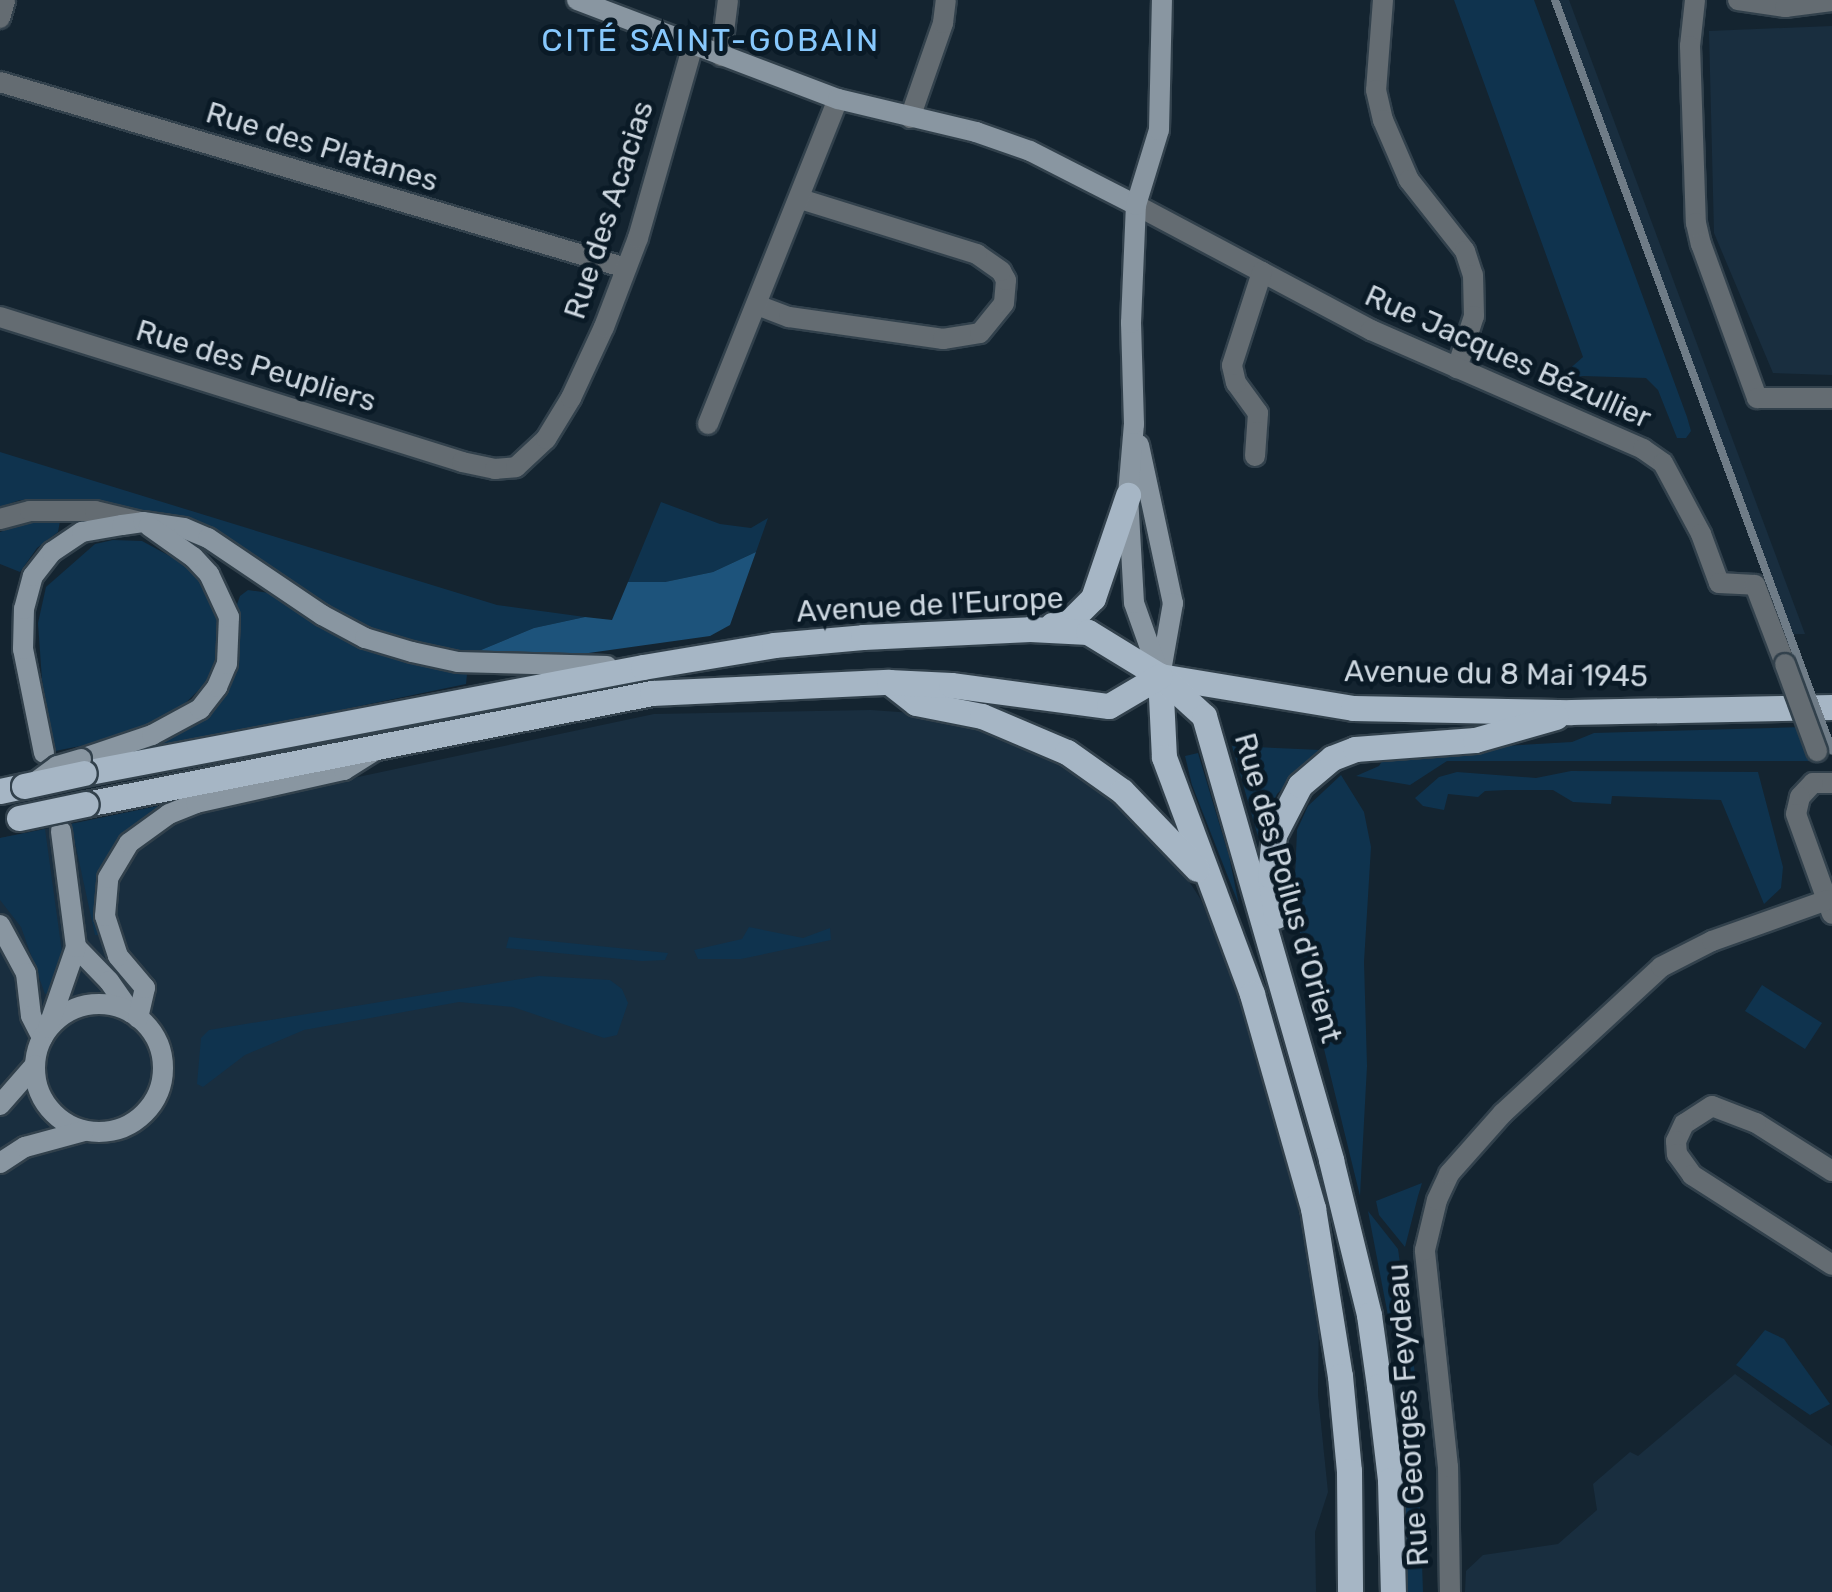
<!DOCTYPE html>
<meta charset="utf-8">
<style>
body{margin:0}
#map{position:relative;width:1832px;height:1592px;overflow:hidden;background:#142430;font-family:Rubik,sans-serif}
div>[style]{position:absolute}
[style*='--x']{left:calc(var(--x)*1px);top:calc(var(--y)*1px);width:calc(var(--w)*1px);rotate:calc(var(--a)*1deg)}
.built>*{inset:0;background:#192e3f}
.green>*{inset:0;background:#0f334e}
.forest>*{inset:0;background:#1d537b}
.roads{filter:drop-shadow(2px 0 #32414c) drop-shadow(-2px 0 #32414c) drop-shadow(0 2px #32414c) drop-shadow(0 -2px #32414c)}
.street>*{height:20px;margin:-10px;padding:0 10px;transform-origin:10px;border-radius:10px;background:#646c72}
.secondary>*{height:20px;margin:-10px;padding:0 10px;transform-origin:10px;border-radius:10px;background:#8996a1}
.secondary>.ring{margin:-10px;padding:0;box-sizing:content-box;background:none;border:20px solid #8996a1;border-radius:50%}
.primary>*{height:25px;margin:-12.5px;padding:0 12.5px;transform-origin:12.5px;border-radius:12.5px;background:#a6b6c5}
.rail>*{height:8px;margin:-4px;padding:0 4px;transform-origin:4px;border-radius:4px;background:#6f7c87}
.bridges{filter:drop-shadow(2px 0 #32414c) drop-shadow(-2px 0 #32414c) drop-shadow(0 2px #32414c) drop-shadow(0 -2px #32414c)}
.street-bridge>*{height:20px;margin:-10px;padding:0 10px;transform-origin:10px;border-radius:10px;background:#646c72}
.secondary-bridge>*{height:20px;margin:-10px;padding:0 10px;transform-origin:10px;border-radius:10px;background:#8996a1}
.primary-bridge>*{height:25px;margin:-12.5px;padding:0 12.5px;transform-origin:12.5px;border-radius:12.5px;background:#a6b6c5}
span{translate:-50% -50%;white-space:nowrap;text-align:center;line-height:1.15;-webkit-text-stroke:10px #0a1a26;paint-order:stroke}
.street-label{font-size:30px;color:#cdd7e0}
.neighbourhood-label{font-size:32px;color:#87c8fd;letter-spacing:2.5px}
</style>
<div id="map">
<div class="built">
<div style="clip-path:polygon(1552px 0,1569px 0,1805px 634px,1788px 634px)"></div>
<div style="clip-path:polygon(1832px 26px,1832px 375px,1773px 373px,1714px 233px,1709px 31px)"></div>
<div style="clip-path:polygon(871px 710px,941px 715px,1015px 736px,1100px 783px,1178px 864px,1201px 900px,1237px 988px,1286px 1153px,1319px 1306px,1318px 1395px,1328px 1492px,1315px 1532px,1316px 1592px,0 1592px,0 838px,158px 806px,325px 784px,654px 714px)"></div>
<div style="clip-path:polygon(1735px 1374px,1832px 1446px,1832px 1592px,1465px 1592px,1466px 1571px,1483px 1555px,1558px 1544px,1597px 1510px,1593px 1484px,1630px 1452px,1638px 1456px)"></div>
</div>
<div class="green">
<div style="clip-path:polygon(1454px 0,1534px 0,1687px 417px,1691px 431px,1686px 438px,1677px 438px,1658px 390px,1646px 378px,1583px 376px,1557px 380px,1583px 357px)"></div>
<div style="clip-path:polygon(0 452px,497px 605px,585px 617px,534px 628px,469px 655px,433px 650px,350px 621px,225px 536px,180px 516px,62px 499px,20px 500px,0 507px)"></div>
<div style="clip-path:polygon(661px 502px,720px 524px,751px 528px,768px 518px,756px 552px,713px 572px,665px 582px,628px 582px)"></div>
<div style="clip-path:polygon(33px 520px,60px 521px,58px 532px,37px 548px,20px 572px,0 564px,0 532px)"></div>
<div style="clip-path:polygon(113px 540px,142px 541px,190px 567px,215px 606px,223px 641px,205px 684px,171px 717px,126px 737px,55px 751px,42px 680px,38px 623px,46px 587px,95px 544px)"></div>
<div style="clip-path:polygon(248px 590px,269px 593px,348px 640px,409px 662px,467px 674px,466px 684px,148px 750px,188px 726px,236px 666px,240px 633px,236px 607px,240px 596px)"></div>
<div style="clip-path:polygon(1803px 727px,1816px 761px,1447px 761px,1410px 785px,1356px 776px,1379px 766px,1387px 753px,1572px 742px,1594px 733px)"></div>
<div style="clip-path:polygon(1232px 746px,1321px 750px,1277px 794px,1264px 822px,1261px 847px)"></div>
<div style="clip-path:polygon(1198px 753px,1229px 856px,1239px 905px,1192px 785px,1185px 756px)"></div>
<div style="clip-path:polygon(1571px 771px,1758px 772px,1783px 867px,1781px 888px,1764px 904px,1721px 800px,1612px 796px,1611px 804px,1573px 802px,1553px 790px,1507px 790px,1485px 791px,1478px 797px,1448px 794px,1444px 810px,1423px 806px,1415px 798px,1439px 777px,1457px 772px,1536px 778px)"></div>
<div style="clip-path:polygon(1341px 775px,1364px 812px,1371px 847px,1364px 962px,1367px 1066px,1360px 1196px,1313px 1004px,1294px 900px,1297px 830px,1308px 806px)"></div>
<div style="clip-path:polygon(158px 806px,132px 826px,107px 857px,97px 891px,100px 935px,95px 935px,71px 824px)"></div>
<div style="clip-path:polygon(45px 829px,63px 960px,51px 993px,45px 994px,21px 927px,0 900px,0 838px)"></div>
<div style="clip-path:polygon(749px 927px,803px 938px,830px 928px,831px 940px,741px 959px,698px 959px,694px 950px,742px 939px)"></div>
<div style="clip-path:polygon(509px 937px,668px 953px,665px 960px,642px 961px,506px 948px)"></div>
<div style="clip-path:polygon(539px 976px,610px 980px,622px 989px,628px 1003px,617px 1035px,604px 1038px,513px 1007px,459px 1002px,304px 1030px,245px 1055px,203px 1087px,197px 1084px,201px 1038px,209px 1030px)"></div>
<div style="clip-path:polygon(1762px 985px,1822px 1023px,1805px 1049px,1745px 1011px)"></div>
<div style="clip-path:polygon(1422px 1183px,1418px 1196px,1405px 1247px,1379px 1215px,1376px 1201px)"></div>
<div style="clip-path:polygon(1368px 1211px,1398px 1249px,1415px 1374px,1408px 1373px,1390px 1326px)"></div>
<div style="clip-path:polygon(1765px 1330px,1784px 1339px,1830px 1404px,1810px 1415px,1736px 1365px)"></div>
<div style="clip-path:polygon(1419px 1478px,1423px 1592px,1401px 1592px,1400px 1480px)"></div>
</div>
<div class="forest">
<div style="clip-path:polygon(756px 552px,730px 625px,710px 636px,560px 657px,469px 655px,534px 628px,585px 617px,612px 620px,628px 582px,665px 582px,713px 572px)"></div>
</div>
<div class="roads">
<div class="street">
<div style="--x:1383;--y:0;--w:90;--a:94.4"></div>
<div style="--x:1376;--y:90;--w:31;--a:77"></div>
<div style="--x:1383;--y:120;--w:65;--a:66.6"></div>
<div style="--x:1409;--y:180;--w:90;--a:51.7"></div>
<div style="--x:1465;--y:251;--w:25;--a:72"></div>
<div style="--x:1473;--y:275;--w:41;--a:88.6"></div>
<div style="--x:1474;--y:316;--w:55;--a:108.1"></div>
<div style="--x:1695;--y:0;--w:46;--a:96.2"></div>
<div style="--x:1690;--y:46;--w:177;--a:88.1"></div>
<div style="--x:1696;--y:223;--w:22;--a:77"></div>
<div style="--x:1701;--y:244;--w:164;--a:70"></div>
<div style="--x:1757;--y:398;--w:75;--a:0"></div>
<div style="--x:1738;--y:0;--w:48;--a:8.5"></div>
<div style="--x:1785;--y:7;--w:47;--a:-7.3"></div>
<div style="--x:0;--y:18;--w:19;--a:-74"></div>
<div style="--x:721;--y:56;--w:56;--a:-82.9"></div>
<div style="--x:0;--y:82;--w:653;--a:16.55"></div>
<div style="--x:910;--y:118;--w:101;--a:-70.8"></div>
<div style="--x:943;--y:23;--w:23;--a:-83"></div>
<div style="--x:1136;--y:205;--w:266;--a:28"></div>
<div style="--x:1371;--y:330;--w:297;--a:23.6"></div>
<div style="--x:1643;--y:449;--w:24;--a:35"></div>
<div style="--x:1663;--y:463;--w:81;--a:61.8"></div>
<div style="--x:1701;--y:534;--w:52;--a:69.8"></div>
<div style="--x:1719;--y:583;--w:36;--a:3"></div>
<div style="--x:1755;--y:585;--w:85;--a:69.2"></div>
<div style="--x:757;--y:305;--w:34;--a:21"></div>
<div style="--x:789;--y:317;--w:156;--a:8.1"></div>
<div style="--x:943;--y:339;--w:37;--a:-9"></div>
<div style="--x:980;--y:333;--w:38;--a:-51"></div>
<div style="--x:1004;--y:303;--w:23;--a:-85"></div>
<div style="--x:1006;--y:280;--w:10;--a:-119"></div>
<div style="--x:1001;--y:271;--w:29;--a:-145"></div>
<div style="--x:977;--y:254;--w:185;--a:-162.7"></div>
<div style="--x:0;--y:317;--w:484;--a:17.4"></div>
<div style="--x:462;--y:462;--w:34;--a:12"></div>
<div style="--x:495;--y:469;--w:21;--a:-5"></div>
<div style="--x:516;--y:467;--w:41;--a:-43"></div>
<div style="--x:546;--y:439;--w:48;--a:-58.6"></div>
<div style="--x:571;--y:398;--w:78;--a:-65.1"></div>
<div style="--x:604;--y:327;--w:95;--a:-69.1"></div>
<div style="--x:638;--y:238;--w:201;--a:-74.1"></div>
<div style="--x:708;--y:424;--w:350;--a:-68.2"></div>
<div style="--x:1255;--y:456;--w:43;--a:-86"></div>
<div style="--x:1258;--y:413;--w:37;--a:-126"></div>
<div style="--x:1236;--y:383;--w:18;--a:-103"></div>
<div style="--x:1232;--y:365;--w:98;--a:-72.1"></div>
<div style="--x:0;--y:519;--w:31;--a:-15"></div>
<div style="--x:30;--y:511;--w:65;--a:0"></div>
<div style="--x:95;--y:511;--w:47;--a:13.4"></div>
<div style="--x:1832;--y:783;--w:19;--a:180"></div>
<div style="--x:1813;--y:783;--w:19;--a:133"></div>
<div style="--x:1800;--y:797;--w:17;--a:103"></div>
<div style="--x:1796;--y:814;--w:106;--a:70.2"></div>
<div style="--x:1832;--y:1171;--w:90;--a:-147.7"></div>
<div style="--x:1756;--y:1123;--w:47;--a:-158.9"></div>
<div style="--x:1712;--y:1106;--w:33;--a:147"></div>
<div style="--x:1684;--y:1124;--w:19;--a:115"></div>
<div style="--x:1676;--y:1141;--w:13;--a:86"></div>
<div style="--x:1677;--y:1154;--w:26;--a:54"></div>
<div style="--x:1692;--y:1175;--w:166;--a:32.7"></div>
<div style="--x:1450;--y:1592;--w:125;--a:-90.9"></div>
<div style="--x:1448;--y:1467;--w:218;--a:-96.1"></div>
<div style="--x:1425;--y:1250;--w:51;--a:-76.5"></div>
<div style="--x:1437;--y:1200;--w:29;--a:-65"></div>
<div style="--x:1449;--y:1174;--w:81;--a:-48.5"></div>
<div style="--x:1503;--y:1113;--w:215;--a:-42.7"></div>
<div style="--x:1661;--y:967;--w:57;--a:-27"></div>
<div style="--x:1712;--y:941;--w:122;--a:-19.6"></div>
</div>
<div class="secondary">
<div style="--x:577;--y:0;--w:279;--a:20.8"></div>
<div style="--x:838;--y:99;--w:142;--a:13.4"></div>
<div style="--x:976;--y:132;--w:57;--a:19.4"></div>
<div style="--x:1030;--y:151;--w:119;--a:27"></div>
<div style="--x:1139;--y:445;--w:162;--a:77.9"></div>
<div style="--x:1173;--y:603;--w:69;--a:100"></div>
<div style="--x:1160;--y:676;--w:77;--a:-109.6"></div>
<div style="--x:1134;--y:603;--w:108;--a:-93.2"></div>
<div style="--x:1128;--y:495;--w:71;--a:-85.2"></div>
<div style="--x:1134;--y:424;--w:101;--a:-91.7"></div>
<div style="--x:1131;--y:323;--w:118;--a:-87.6"></div>
<div style="--x:1136;--y:205;--w:78;--a:-73"></div>
<div style="--x:1159;--y:130;--w:130;--a:-88.7"></div>
<div style="--x:44;--y:753;--w:106;--a:-101.4"></div>
<div style="--x:23;--y:649;--w:40;--a:-88.6"></div>
<div style="--x:24;--y:609;--w:34;--a:-75"></div>
<div style="--x:33;--y:576;--w:31;--a:-52"></div>
<div style="--x:52;--y:552;--w:36;--a:-34"></div>
<div style="--x:82;--y:532;--w:41;--a:-9.9"></div>
<div style="--x:122;--y:525;--w:21;--a:-8"></div>
<div style="--x:143;--y:522;--w:41;--a:8.3"></div>
<div style="--x:184;--y:528;--w:26;--a:23"></div>
<div style="--x:208;--y:538;--w:138;--a:34"></div>
<div style="--x:322;--y:615;--w:49;--a:28.1"></div>
<div style="--x:365;--y:638;--w:49;--a:16.6"></div>
<div style="--x:412;--y:652;--w:47;--a:12.3"></div>
<div style="--x:458;--y:662;--w:149;--a:1.5"></div>
<div style="--x:81;--y:759;--w:75;--a:-18.7"></div>
<div style="--x:152;--y:735;--w:55;--a:-28.4"></div>
<div style="--x:200;--y:709;--w:28;--a:-52"></div>
<div style="--x:217;--y:687;--w:25;--a:-67"></div>
<div style="--x:227;--y:664;--w:47;--a:-87.6"></div>
<div style="--x:229;--y:617;--w:47;--a:-114.9"></div>
<div style="--x:209;--y:574;--w:23;--a:-133"></div>
<div style="--x:193;--y:557;--w:54;--a:-144.8"></div>
<div style="--x:0;--y:925;--w:55;--a:61.6"></div>
<div style="--x:26;--y:973;--w:43;--a:83.4"></div>
<div style="--x:31;--y:1016;--w:25;--a:63"></div>
<div style="--x:76;--y:947;--w:47;--a:45.9"></div>
<div style="--x:109;--y:981;--w:39;--a:55"></div>
<div class="ring" style="left:35px;top:1004px;width:108px;height:108px"></div>
<div style="--x:138;--y:1018;--w:31;--a:-77"></div>
<div style="--x:145;--y:988;--w:42;--a:-130.2"></div>
<div style="--x:118;--y:956;--w:42;--a:-108"></div>
<div style="--x:105;--y:916;--w:38;--a:-85"></div>
<div style="--x:108;--y:878;--w:41;--a:-59"></div>
<div style="--x:129;--y:843;--w:49;--a:-35.9"></div>
<div style="--x:169;--y:814;--w:29;--a:-22"></div>
<div style="--x:196;--y:803;--w:152;--a:-12.6"></div>
<div style="--x:344;--y:770;--w:38;--a:-32"></div>
<div style="--x:48;--y:1028;--w:86;--a:-70.9"></div>
<div style="--x:76;--y:947;--w:117;--a:-97.4"></div>
<div style="--x:0;--y:1105;--w:53;--a:-48.8"></div>
<div style="--x:0;--y:1163;--w:30;--a:-33"></div>
<div style="--x:25;--y:1147;--w:61;--a:-15.2"></div>
</div>
<div class="primary">
<div style="--x:1052;--y:625;--w:16;--a:-7"></div>
<div style="--x:1068;--y:623;--w:35;--a:-45"></div>
<div style="--x:1093;--y:598;--w:109;--a:-71.2"></div>
<div style="--x:1160;--y:676;--w:81;--a:87.2"></div>
<div style="--x:1164;--y:757;--w:253;--a:69.6"></div>
<div style="--x:1252;--y:994;--w:223;--a:74.1"></div>
<div style="--x:1313;--y:1208;--w:170;--a:80.9"></div>
<div style="--x:1340;--y:1376;--w:95;--a:84.6"></div>
<div style="--x:1349;--y:1471;--w:121;--a:89.5"></div>
<div style="--x:1160;--y:676;--w:196;--a:9.4"></div>
<div style="--x:1353;--y:708;--w:218;--a:1.1"></div>
<div style="--x:1571;--y:712;--w:261;--a:-1.1"></div>
<div style="--x:889;--y:682;--w:34;--a:38"></div>
<div style="--x:916;--y:703;--w:67;--a:11.1"></div>
<div style="--x:982;--y:716;--w:92;--a:23"></div>
<div style="--x:1067;--y:752;--w:67;--a:35.3"></div>
<div style="--x:1122;--y:791;--w:108;--a:46.1"></div>
<div style="--x:84;--y:773;--w:569;--a:-10.74"></div>
<div style="--x:643;--y:667;--w:133;--a:-9.5"></div>
<div style="--x:774;--y:645;--w:89;--a:-5.1"></div>
<div style="--x:863;--y:637;--w:167;--a:-2.7"></div>
<div style="--x:1030;--y:629;--w:58;--a:3"></div>
<div style="--x:1088;--y:632;--w:84;--a:31.4"></div>
<div style="--x:1160;--y:676;--w:59;--a:42.3"></div>
<div style="--x:1204;--y:716;--w:462;--a:74"></div>
<div style="--x:1331;--y:1160;--w:160;--a:76.2"></div>
<div style="--x:1369;--y:1315;--w:72;--a:82"></div>
<div style="--x:1379;--y:1386;--w:95;--a:83.3"></div>
<div style="--x:1390;--y:1480;--w:112;--a:88.5"></div>
<div style="--x:0;--y:791;--w:25;--a:-12"></div>
<div style="--x:86;--y:804;--w:577;--a:-11.1"></div>
<div style="--x:652;--y:693;--w:237;--a:-2.7"></div>
<div style="--x:889;--y:682;--w:62;--a:2.8"></div>
<div style="--x:951;--y:685;--w:159;--a:7.6"></div>
<div style="--x:1109;--y:706;--w:59;--a:-30.5"></div>
<div style="--x:1276;--y:916;--w:41;--a:-98.3"></div>
<div style="--x:1270;--y:875;--w:40;--a:-84.3"></div>
<div style="--x:1274;--y:835;--w:56;--a:-62.5"></div>
<div style="--x:1300;--y:785;--w:42;--a:-40.2"></div>
<div style="--x:1332;--y:758;--w:25;--a:-21"></div>
<div style="--x:1355;--y:749;--w:120;--a:-4.3"></div>
<div style="--x:1475;--y:740;--w:84;--a:-15.9"></div>
</div>
</div>
<div class="rail">
<div style="--x:1555;--y:0;--w:800;--a:69.73"></div>
</div>
<div class="bridges">
<div class="street-bridge">
<div style="--x:1785;--y:664;--w:93;--a:69.8"></div>
</div>
<div class="secondary-bridge">
<div style="--x:34;--y:783;--w:29;--a:-36"></div>
<div style="--x:57;--y:766;--w:25;--a:-16"></div>
</div>
<div class="primary-bridge">
<div style="--x:24;--y:786;--w:61;--a:-12.2"></div>
<div style="--x:19;--y:818;--w:68;--a:-11.8"></div>
</div>
</div>
<div class="street-label">
<span style="left:322px;top:147px;rotate:17deg">Rue des Platanes</span>
<span style="left:609px;top:210px;rotate:-72deg">Rue des Acacias</span>
<span style="left:1508px;top:357px;rotate:24deg">Rue Jacques Bézullier</span>
<span style="left:256px;top:366px;rotate:17deg">Rue des Peupliers</span>
<span style="left:930px;top:605px;rotate:-3deg">Avenue de l'Europe</span>
<span style="left:1496px;top:674px;rotate:1deg">Avenue du 8 Mai 1945</span>
<span style="left:1288px;top:888px;rotate:74deg">Rue des Poilus d'Orient</span>
<span style="left:1408px;top:1415px;rotate:-94deg">Rue Georges Feydeau</span>
</div>
<div class="neighbourhood-label">
<span style="left:711px;top:40px">CITÉ SAINT-GOBAIN</span>
</div>
</div>
